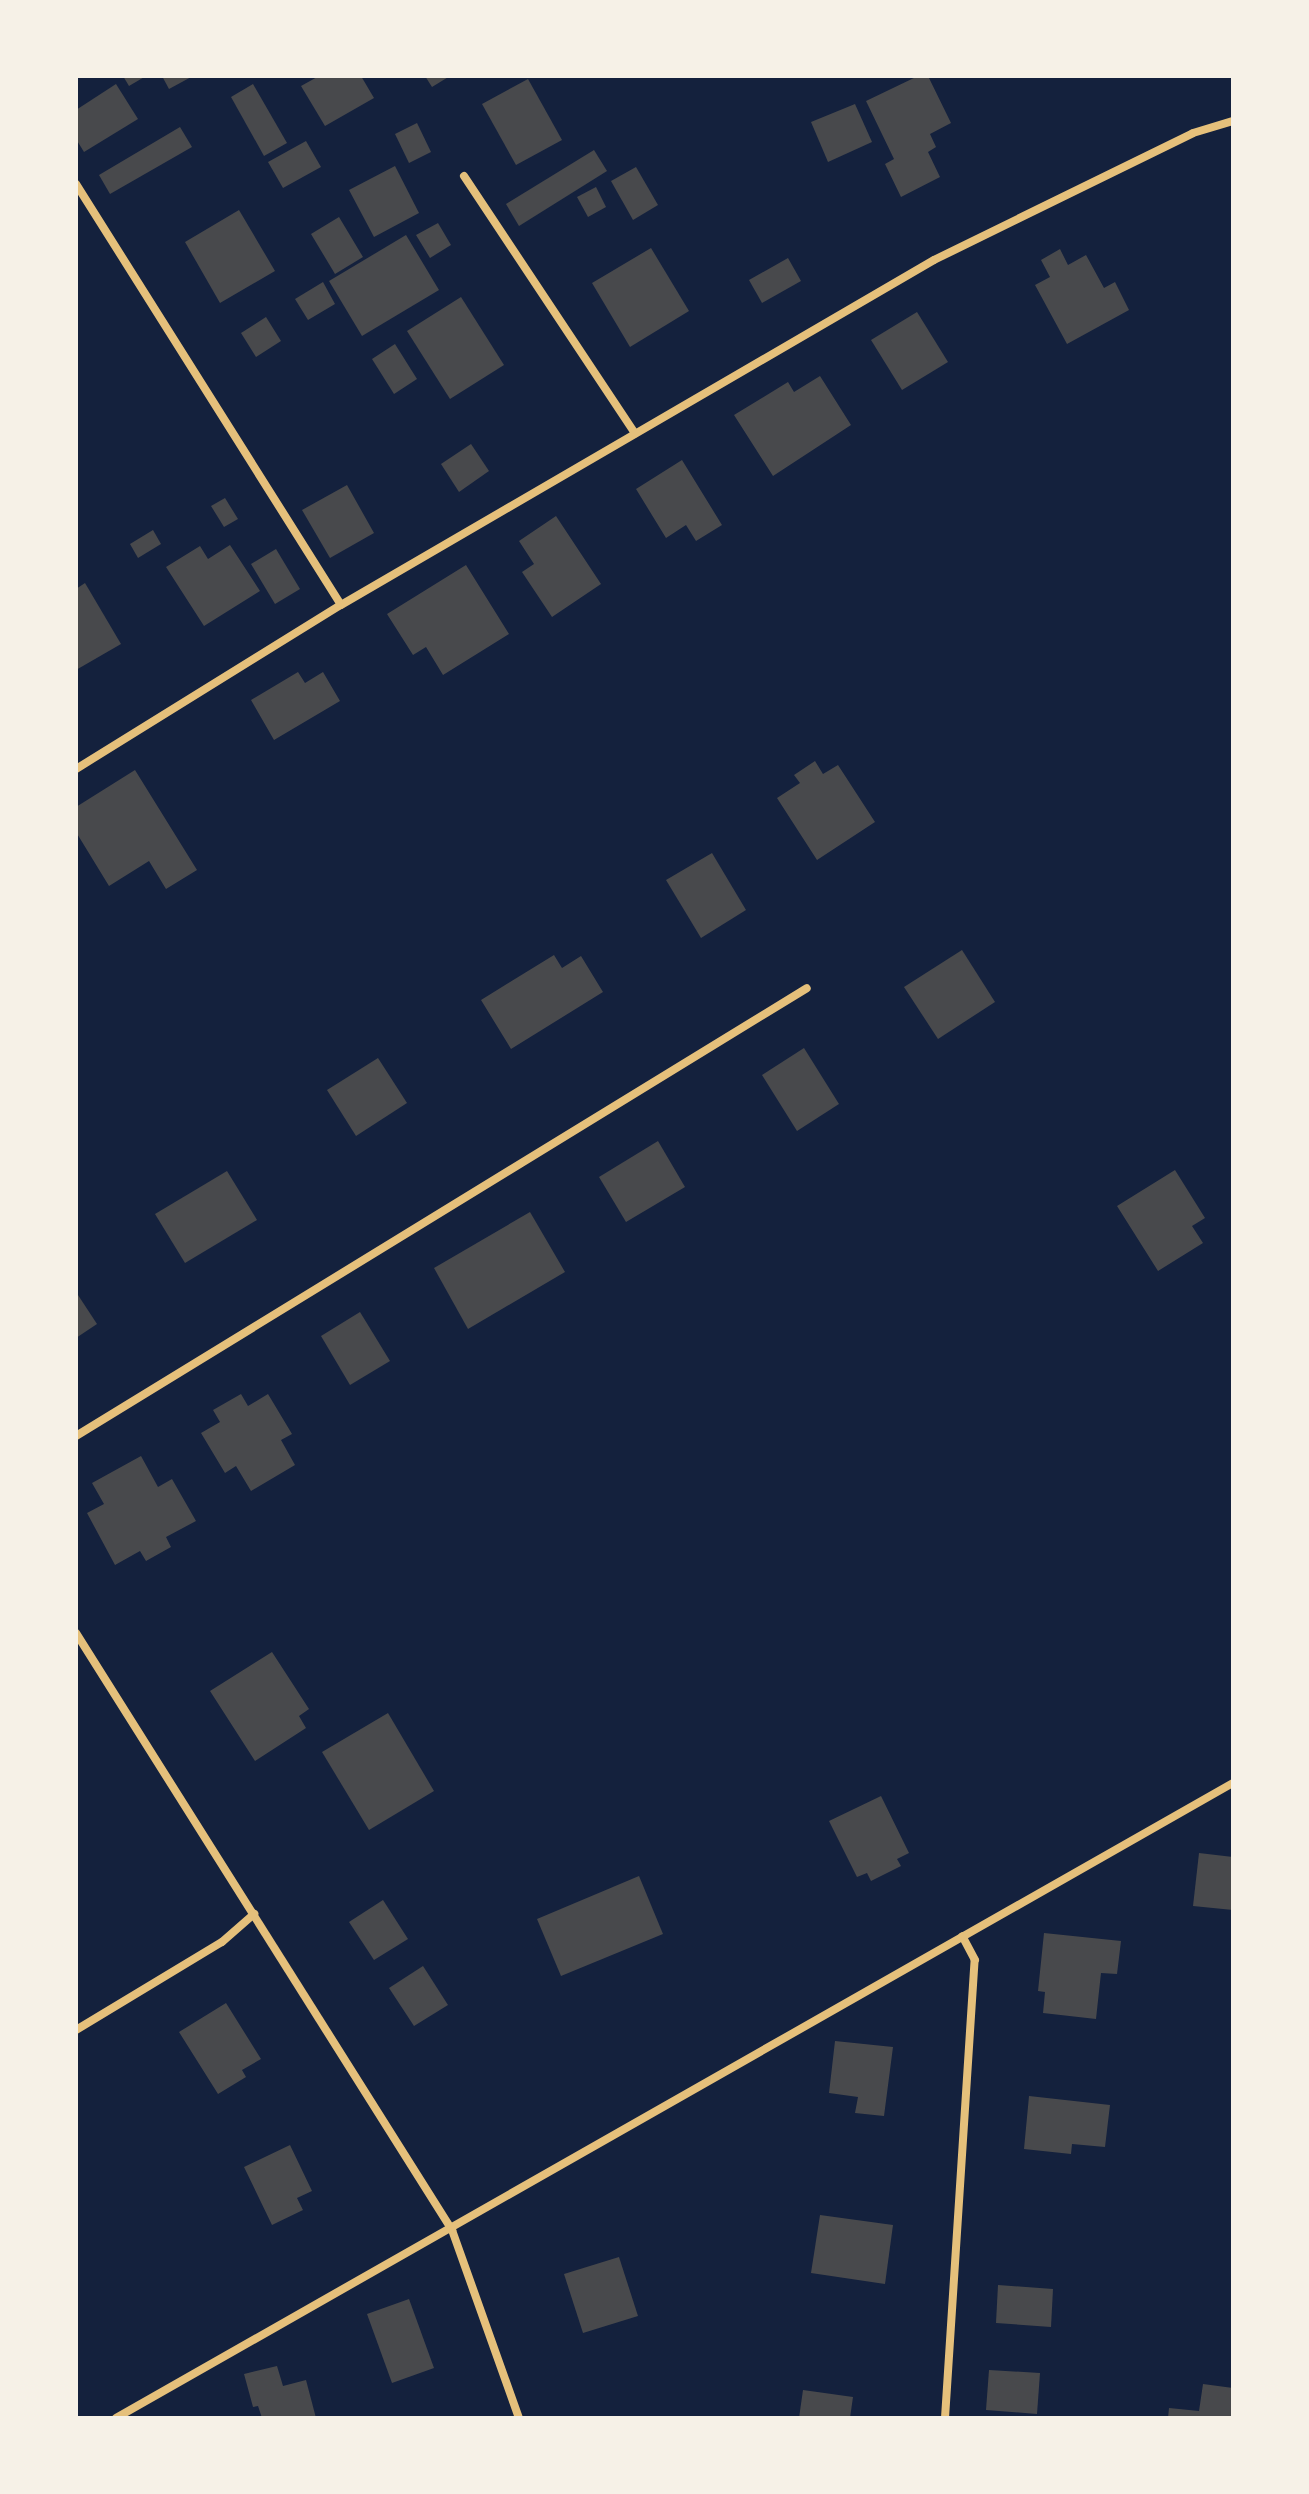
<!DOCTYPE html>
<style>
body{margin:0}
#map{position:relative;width:1309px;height:2494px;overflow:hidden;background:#14213d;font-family:Arial,sans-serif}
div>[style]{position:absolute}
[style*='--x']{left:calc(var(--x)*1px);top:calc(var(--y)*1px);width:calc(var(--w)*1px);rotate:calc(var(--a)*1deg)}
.building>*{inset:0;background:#48494c}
.minor>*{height:8px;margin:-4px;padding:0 4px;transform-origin:4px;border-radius:4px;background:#e5c07b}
span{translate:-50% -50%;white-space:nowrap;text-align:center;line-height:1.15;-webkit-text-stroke:8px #f6f1e7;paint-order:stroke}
.frame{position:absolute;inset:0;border:78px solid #f6f1e7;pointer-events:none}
</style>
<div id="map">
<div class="building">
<div style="clip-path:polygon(123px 76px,146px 76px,129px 86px)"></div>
<div style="clip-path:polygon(162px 76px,193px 76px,169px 89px)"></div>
<div style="clip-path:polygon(319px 76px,361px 76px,374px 98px,325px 126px,301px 86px)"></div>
<div style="clip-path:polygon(425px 76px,450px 76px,432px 87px)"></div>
<div style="clip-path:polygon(918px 76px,928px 76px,951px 123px,930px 134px,936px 147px,928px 152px,940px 177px,901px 197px,885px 164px,894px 159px,866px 101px)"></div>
<div style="clip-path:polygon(528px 79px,562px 140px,516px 165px,482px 104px)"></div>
<div style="clip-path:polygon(116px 84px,138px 119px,84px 152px,76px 139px,76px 110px)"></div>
<div style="clip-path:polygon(253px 84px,287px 143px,264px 156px,231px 97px)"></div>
<div style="clip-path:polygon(855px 104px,872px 142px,828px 162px,811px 122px)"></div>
<div style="clip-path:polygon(417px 123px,431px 152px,409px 163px,395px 134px)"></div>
<div style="clip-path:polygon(180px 127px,192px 147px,110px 194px,99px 175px)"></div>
<div style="clip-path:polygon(306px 141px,321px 167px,283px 188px,268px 162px)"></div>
<div style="clip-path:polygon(594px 150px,607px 171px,519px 226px,506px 204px)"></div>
<div style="clip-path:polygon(395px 166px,419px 213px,374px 237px,349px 190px)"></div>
<div style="clip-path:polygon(636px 167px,658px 205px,633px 220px,611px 181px)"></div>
<div style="clip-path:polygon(596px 187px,606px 207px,588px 217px,577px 197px)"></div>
<div style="clip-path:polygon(239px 210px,275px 271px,220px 303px,185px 242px)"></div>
<div style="clip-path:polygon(339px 217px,363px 257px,335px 274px,311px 234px)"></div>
<div style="clip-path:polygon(438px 223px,451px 245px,430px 258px,416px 235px)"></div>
<div style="clip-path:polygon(406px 235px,439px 290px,362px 336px,329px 281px)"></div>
<div style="clip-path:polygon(651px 248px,689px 311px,630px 347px,592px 283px)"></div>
<div style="clip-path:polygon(1060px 249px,1068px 265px,1086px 255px,1104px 288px,1115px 282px,1129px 310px,1067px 344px,1035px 285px,1050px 277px,1041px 260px)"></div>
<div style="clip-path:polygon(788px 258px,801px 281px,762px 303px,749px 280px)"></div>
<div style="clip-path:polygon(323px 282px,335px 304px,308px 320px,295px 299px)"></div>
<div style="clip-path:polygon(461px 297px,504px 365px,450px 399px,407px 331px)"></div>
<div style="clip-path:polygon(917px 312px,948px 362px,902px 390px,871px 340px)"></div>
<div style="clip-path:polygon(266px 317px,281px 341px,256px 357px,241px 333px)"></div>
<div style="clip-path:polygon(395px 344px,417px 379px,394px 394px,372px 359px)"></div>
<div style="clip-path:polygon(820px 376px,851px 425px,773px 476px,734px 415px,788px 382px,794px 392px)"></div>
<div style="clip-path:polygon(471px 444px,489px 471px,459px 492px,441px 464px)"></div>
<div style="clip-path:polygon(682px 460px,722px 525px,696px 541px,686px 525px,666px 538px,636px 489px)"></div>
<div style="clip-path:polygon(347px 485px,374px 533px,330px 558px,302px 510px)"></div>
<div style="clip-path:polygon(225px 498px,238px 519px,224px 527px,211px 506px)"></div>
<div style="clip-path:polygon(556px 516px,601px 584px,552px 617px,522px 572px,534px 564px,519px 541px)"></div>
<div style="clip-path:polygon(153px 530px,161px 544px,138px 558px,130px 544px)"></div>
<div style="clip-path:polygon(230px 545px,260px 591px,204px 626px,166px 567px,200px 546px,208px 559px)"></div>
<div style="clip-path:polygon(276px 549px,300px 589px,275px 604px,251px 564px)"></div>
<div style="clip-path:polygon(466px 565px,509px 634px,443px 675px,426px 647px,413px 655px,387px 614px)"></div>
<div style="clip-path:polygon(85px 583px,121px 644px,76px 670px,76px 589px)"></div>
<div style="clip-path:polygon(298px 672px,305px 683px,323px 672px,340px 701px,274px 740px,251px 700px)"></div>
<div style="clip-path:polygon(815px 761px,823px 774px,838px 765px,875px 822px,817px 860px,777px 798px,800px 783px,794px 775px)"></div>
<div style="clip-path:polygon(135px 770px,197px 870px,166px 889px,149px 861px,109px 886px,76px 832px,76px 807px)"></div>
<div style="clip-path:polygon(712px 853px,746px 910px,701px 938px,666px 880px)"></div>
<div style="clip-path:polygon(962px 950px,995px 1002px,938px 1039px,904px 987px)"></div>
<div style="clip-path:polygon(554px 955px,562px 968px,581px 956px,603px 992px,511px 1049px,481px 1000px)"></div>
<div style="clip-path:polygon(804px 1048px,839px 1104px,797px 1131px,762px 1075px)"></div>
<div style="clip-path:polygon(378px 1058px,407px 1103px,356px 1136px,327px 1090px)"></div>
<div style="clip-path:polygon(658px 1141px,685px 1187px,626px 1222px,599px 1177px)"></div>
<div style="clip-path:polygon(1175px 1170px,1205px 1218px,1192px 1226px,1203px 1243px,1158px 1271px,1117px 1206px)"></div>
<div style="clip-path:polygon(227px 1171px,257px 1220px,185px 1263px,155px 1214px)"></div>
<div style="clip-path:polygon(530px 1212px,565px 1272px,468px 1329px,434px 1268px)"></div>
<div style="clip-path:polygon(76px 1292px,97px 1324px,76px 1338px)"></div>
<div style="clip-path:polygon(360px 1312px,390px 1361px,350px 1385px,321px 1336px)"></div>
<div style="clip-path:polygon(241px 1394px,248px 1406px,268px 1394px,292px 1434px,281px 1440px,295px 1465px,251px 1491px,236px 1466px,225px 1473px,201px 1433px,220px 1422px,213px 1410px)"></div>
<div style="clip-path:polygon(141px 1456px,158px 1487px,172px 1479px,196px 1521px,166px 1537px,171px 1547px,146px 1561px,140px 1551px,115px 1565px,87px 1513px,104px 1504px,92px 1483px)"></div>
<div style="clip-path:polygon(272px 1652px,309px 1709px,299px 1716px,306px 1728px,255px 1761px,210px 1691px)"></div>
<div style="clip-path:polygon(388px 1713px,434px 1791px,369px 1830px,322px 1752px)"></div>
<div style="clip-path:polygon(881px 1796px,909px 1853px,897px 1859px,901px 1866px,871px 1881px,867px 1873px,857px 1877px,829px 1821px)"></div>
<div style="clip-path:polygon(1199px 1853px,1233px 1857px,1233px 1910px,1193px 1906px)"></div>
<div style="clip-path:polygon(639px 1876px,663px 1934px,561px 1976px,537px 1919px)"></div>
<div style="clip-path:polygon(383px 1900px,408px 1939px,374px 1960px,349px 1922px)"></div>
<div style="clip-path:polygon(1044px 1933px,1121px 1941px,1117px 1974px,1101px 1973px,1096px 2019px,1043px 2013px,1045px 1992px,1038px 1991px)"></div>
<div style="clip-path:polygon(423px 1966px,448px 2005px,414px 2026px,389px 1988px)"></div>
<div style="clip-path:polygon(226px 2003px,261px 2059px,242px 2070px,246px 2077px,218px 2094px,179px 2032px)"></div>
<div style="clip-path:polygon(835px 2041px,893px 2047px,884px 2116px,855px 2113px,858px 2097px,829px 2093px)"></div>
<div style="clip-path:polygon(1029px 2096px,1110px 2105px,1105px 2147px,1072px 2144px,1071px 2154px,1024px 2149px)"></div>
<div style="clip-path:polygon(290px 2145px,312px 2191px,297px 2198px,303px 2210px,272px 2225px,244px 2167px)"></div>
<div style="clip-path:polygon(820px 2215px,893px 2225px,885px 2284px,811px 2273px)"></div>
<div style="clip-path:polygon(619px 2257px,638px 2316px,583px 2333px,564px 2274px)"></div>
<div style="clip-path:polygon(998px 2285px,1053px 2289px,1051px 2327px,996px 2323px)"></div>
<div style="clip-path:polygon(409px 2299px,434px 2368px,392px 2383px,367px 2314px)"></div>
<div style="clip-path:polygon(277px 2366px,283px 2386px,306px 2380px,316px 2418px,262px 2418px,258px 2406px,253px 2407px,244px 2374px)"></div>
<div style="clip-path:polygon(989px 2370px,1040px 2373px,1037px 2414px,986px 2410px)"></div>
<div style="clip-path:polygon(1203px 2384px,1233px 2388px,1233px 2418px,1168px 2418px,1169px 2408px,1199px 2411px)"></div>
<div style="clip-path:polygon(803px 2390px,853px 2397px,850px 2418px,799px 2418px)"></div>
</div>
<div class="minor">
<div style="--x:464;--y:176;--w:309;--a:56.4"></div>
<div style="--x:76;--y:184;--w:497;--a:57.8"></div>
<div style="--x:76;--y:769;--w:312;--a:-31.8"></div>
<div style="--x:341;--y:605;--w:686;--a:-30.19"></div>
<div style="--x:934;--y:260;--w:288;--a:-26.1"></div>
<div style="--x:1193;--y:133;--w:42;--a:-16.7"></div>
<div style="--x:76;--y:1436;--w:857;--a:-31.5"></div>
<div style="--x:76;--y:1633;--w:706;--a:57.8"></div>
<div style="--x:452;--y:2230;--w:200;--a:70.4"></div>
<div style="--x:76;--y:2030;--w:170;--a:-31.1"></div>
<div style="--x:222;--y:1942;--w:43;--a:-41.2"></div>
<div style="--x:116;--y:2418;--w:1285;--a:-29.62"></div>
<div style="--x:945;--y:2418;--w:459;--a:-86.3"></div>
<div style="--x:975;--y:1960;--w:27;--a:-118"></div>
</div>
<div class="frame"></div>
</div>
